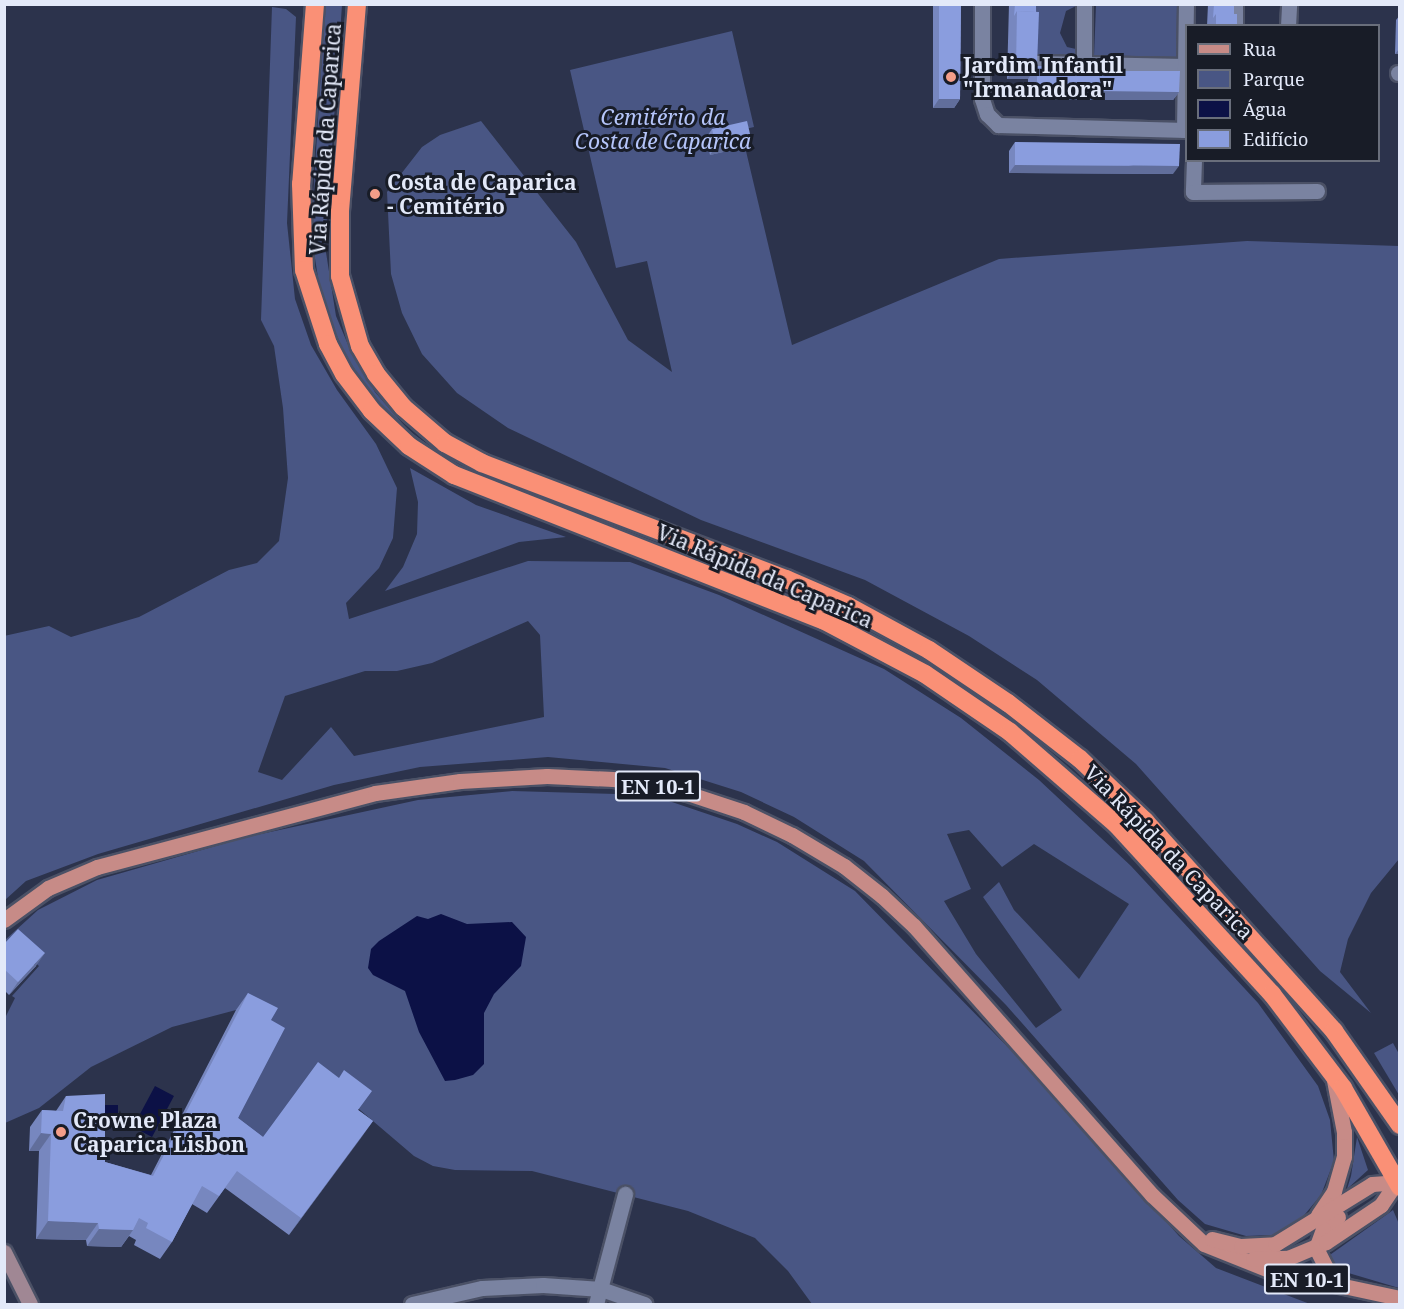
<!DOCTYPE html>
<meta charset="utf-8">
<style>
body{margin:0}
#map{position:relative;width:1404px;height:1309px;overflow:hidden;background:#2c334c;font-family:"Noto Serif",serif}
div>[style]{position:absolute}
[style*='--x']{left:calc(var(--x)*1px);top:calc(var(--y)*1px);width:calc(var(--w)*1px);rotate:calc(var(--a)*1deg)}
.green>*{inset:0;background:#495684}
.water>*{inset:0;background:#0c1146}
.roads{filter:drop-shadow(2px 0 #4b5166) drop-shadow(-2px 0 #4b5166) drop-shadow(0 2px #4b5166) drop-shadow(0 -2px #4b5166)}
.street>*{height:15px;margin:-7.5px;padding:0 7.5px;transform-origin:7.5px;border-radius:7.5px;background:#7a83a1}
.secondary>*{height:15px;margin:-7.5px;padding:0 7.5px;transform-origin:7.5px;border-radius:7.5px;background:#a08794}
.primary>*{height:15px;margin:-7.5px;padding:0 7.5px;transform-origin:7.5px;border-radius:7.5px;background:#c78b87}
.highway>*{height:18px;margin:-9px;padding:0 9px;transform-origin:9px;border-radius:9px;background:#fa9076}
.wall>*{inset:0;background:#7787bf}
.shaded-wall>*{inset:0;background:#616e9b}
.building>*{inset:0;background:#8a9dde}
.dots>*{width:16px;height:16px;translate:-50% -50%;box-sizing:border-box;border:3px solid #181c27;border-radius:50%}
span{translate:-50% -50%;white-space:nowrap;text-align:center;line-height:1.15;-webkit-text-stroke:6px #181c27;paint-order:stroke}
.shield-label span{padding:2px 4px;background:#181c27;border:2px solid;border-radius:4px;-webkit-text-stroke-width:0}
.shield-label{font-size:20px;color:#e3e9f9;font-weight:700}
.poi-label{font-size:21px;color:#e3e9f9;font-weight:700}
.left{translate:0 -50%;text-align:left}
.park-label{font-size:21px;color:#b5c5fa;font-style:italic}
.street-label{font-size:21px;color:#e3e9f9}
.frame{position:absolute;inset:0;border:6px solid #e3e9f9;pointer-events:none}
.legend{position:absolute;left:1185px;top:24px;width:195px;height:138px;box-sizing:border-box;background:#181c27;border:2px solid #696e7b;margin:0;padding:8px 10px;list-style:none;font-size:18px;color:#e3e9f9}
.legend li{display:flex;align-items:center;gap:12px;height:30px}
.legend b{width:30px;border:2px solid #696e7b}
</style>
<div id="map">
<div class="green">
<div style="clip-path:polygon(325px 5px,342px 5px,325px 246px,336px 316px,349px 347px,375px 392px,408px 430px,454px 464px,405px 430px,373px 396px,347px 358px,322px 303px,311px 233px)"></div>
<div style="clip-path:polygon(1034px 5px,1078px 5px,1066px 11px,1060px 33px,1067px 47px,1076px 49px,1076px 60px,1033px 60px)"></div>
<div style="clip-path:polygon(1096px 5px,1186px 5px,1185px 59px,1094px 57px)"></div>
<div style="clip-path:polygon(evenodd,272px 7px,286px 9px,296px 17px,287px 223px,295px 299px,311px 345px,337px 390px,376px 444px,397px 488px,393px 538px,379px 568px,346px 603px,349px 619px,528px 561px,630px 562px,719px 595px,884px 669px,961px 718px,1039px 780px,1131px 866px,1258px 1003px,1318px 1086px,1330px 1120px,1334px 1161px,1321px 1195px,1301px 1219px,1275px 1235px,1246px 1236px,1205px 1224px,1178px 1200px,1006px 1005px,864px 861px,794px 817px,741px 792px,665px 768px,548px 757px,420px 767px,334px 785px,98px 854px,26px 881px,5px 900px,4px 636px,49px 626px,71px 637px,139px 617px,229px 570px,257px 563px,279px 541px,288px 478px,283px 408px,274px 346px,261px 320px,272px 7px,528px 621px,540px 635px,544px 717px,354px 756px,331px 727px,282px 780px,258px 772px,285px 696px,365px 671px,397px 671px,432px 663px,528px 621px,272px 7px,969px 830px,1002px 867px,1034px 844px,1129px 904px,1079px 979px,1014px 910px,999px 882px,983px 897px,1062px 1010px,1036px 1028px,976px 954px,944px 901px,971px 889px,947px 834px,969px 830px)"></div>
<div style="clip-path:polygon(732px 31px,754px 127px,741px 130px,792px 345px,999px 259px,1247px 241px,1399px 246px,1399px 859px,1371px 893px,1348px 939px,1340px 972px,1371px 1013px,1320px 971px,1136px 764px,1037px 680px,969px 636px,865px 580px,701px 520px,508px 428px,457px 393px,422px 354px,402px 313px,391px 274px,387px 192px,422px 147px,440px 135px,481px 121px,576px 242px,628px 340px,672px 372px,647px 261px,616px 268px,570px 70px)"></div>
<div style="clip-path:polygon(410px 468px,476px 505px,566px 537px,519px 542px,385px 591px,403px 567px,417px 534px,418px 502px)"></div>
<div style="clip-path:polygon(512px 791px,616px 794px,669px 801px,737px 824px,777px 842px,855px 891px,1040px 1080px,1179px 1236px,1216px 1268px,1310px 1304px,812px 1304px,788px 1271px,755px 1238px,688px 1211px,532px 1171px,455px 1170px,433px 1166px,414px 1156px,333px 1087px,251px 1154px,226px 1136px,236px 1010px,172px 1027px,91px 1067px,39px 1108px,5px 1123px,5px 1018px,15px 998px,12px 996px,39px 966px,10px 939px,5px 944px,5px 940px,38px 910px,97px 880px,247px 837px,418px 800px)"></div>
<div style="clip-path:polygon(1393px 1043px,1399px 1054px,1399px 1095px,1374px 1053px)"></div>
<div style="clip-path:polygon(1357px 1137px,1368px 1170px,1347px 1189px,1351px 1176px)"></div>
<div style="clip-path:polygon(1393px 1210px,1399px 1224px,1399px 1288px,1335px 1269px,1327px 1257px)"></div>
</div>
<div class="water">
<div style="clip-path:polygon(441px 914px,467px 924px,512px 922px,526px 937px,521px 966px,494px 994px,484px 1013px,484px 1064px,473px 1075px,455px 1080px,445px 1081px,419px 1032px,405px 991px,373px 975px,368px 968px,371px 949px,379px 941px,417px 916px,428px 919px)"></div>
<div style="clip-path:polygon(155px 1086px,174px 1096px,152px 1137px,133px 1127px)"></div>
<div style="clip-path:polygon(103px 1105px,118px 1105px,118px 1120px,102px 1120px)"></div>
</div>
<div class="roads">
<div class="street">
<div style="--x:982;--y:4;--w:95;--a:90"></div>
<div style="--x:982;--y:99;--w:16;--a:72"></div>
<div style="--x:987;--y:114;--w:16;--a:45"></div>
<div style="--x:998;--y:125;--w:188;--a:1.5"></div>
<div style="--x:1235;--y:26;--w:22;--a:-90"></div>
<div style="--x:1288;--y:26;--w:22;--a:-87"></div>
<div style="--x:1037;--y:63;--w:148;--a:1.2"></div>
<div style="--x:1084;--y:64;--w:60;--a:-90"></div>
<div style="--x:1398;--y:73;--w:2;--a:0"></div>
<div style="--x:1184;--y:130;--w:126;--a:-89.1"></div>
<div style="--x:1194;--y:160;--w:32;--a:92"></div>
<div style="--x:1193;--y:192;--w:124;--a:-0.5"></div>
<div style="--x:412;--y:1304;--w:72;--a:-12.9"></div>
<div style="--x:482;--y:1288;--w:61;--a:-2.8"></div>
<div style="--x:543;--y:1285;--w:58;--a:3.9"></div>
<div style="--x:601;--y:1289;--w:46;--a:19.2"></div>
<div style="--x:596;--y:1304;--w:114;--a:-75.2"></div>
</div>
<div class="secondary">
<div style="--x:4;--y:1252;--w:58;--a:63.4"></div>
</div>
<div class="primary">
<div style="--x:4;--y:920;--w:54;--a:-36"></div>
<div style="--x:48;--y:888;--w:53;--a:-23.2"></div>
<div style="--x:97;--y:867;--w:288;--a:-14.9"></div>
<div style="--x:375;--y:793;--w:86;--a:-8"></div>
<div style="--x:460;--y:781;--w:87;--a:-3.3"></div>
<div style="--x:547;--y:776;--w:66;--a:2.6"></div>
<div style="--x:613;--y:779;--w:75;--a:10.7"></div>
<div style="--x:687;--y:793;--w:60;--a:18.4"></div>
<div style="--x:744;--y:812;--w:53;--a:25.6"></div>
<div style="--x:792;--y:835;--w:61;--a:30.8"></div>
<div style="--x:844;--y:866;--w:48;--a:38.3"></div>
<div style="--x:882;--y:896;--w:44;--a:43.2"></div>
<div style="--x:914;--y:926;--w:359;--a:48.5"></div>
<div style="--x:1152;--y:1195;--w:71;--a:43.3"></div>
<div style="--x:1204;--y:1244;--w:70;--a:21.8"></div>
<div style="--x:1269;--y:1270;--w:134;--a:12.1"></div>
<div style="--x:1318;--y:1215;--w:29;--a:-56"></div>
<div style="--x:1334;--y:1191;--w:35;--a:-74"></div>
<div style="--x:1344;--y:1157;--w:25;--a:-90"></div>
<div style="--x:1344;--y:1132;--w:58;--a:-100.9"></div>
<div style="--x:1338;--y:1217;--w:19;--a:141"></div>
<div style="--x:1323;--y:1229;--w:20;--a:110"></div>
<div style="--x:1316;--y:1248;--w:27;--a:63"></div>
<div style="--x:1328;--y:1272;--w:17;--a:36"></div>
<div style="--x:1212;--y:1239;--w:30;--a:14"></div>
<div style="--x:1241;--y:1246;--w:34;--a:-3"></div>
<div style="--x:1275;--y:1244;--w:114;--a:-31.7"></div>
<div style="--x:1372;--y:1184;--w:28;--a:-4"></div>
<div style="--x:1253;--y:1259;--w:35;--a:-2"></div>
<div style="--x:1288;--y:1258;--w:41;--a:-22.8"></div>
<div style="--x:1326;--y:1242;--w:66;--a:-33.9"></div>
<div style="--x:1381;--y:1205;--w:34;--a:-56"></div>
</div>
<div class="highway">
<div style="--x:315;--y:4;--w:181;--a:94.4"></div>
<div style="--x:301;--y:184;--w:86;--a:88"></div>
<div style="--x:304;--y:270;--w:78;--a:72"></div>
<div style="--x:328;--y:344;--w:34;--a:62"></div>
<div style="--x:344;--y:374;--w:46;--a:52.9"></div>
<div style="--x:372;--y:411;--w:51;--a:43.4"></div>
<div style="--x:409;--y:446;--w:54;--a:32.8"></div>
<div style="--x:454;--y:475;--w:396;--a:21.5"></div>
<div style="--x:823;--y:620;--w:115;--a:27.9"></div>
<div style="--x:925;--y:674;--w:103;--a:34.3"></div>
<div style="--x:1010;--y:732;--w:140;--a:41"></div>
<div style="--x:1116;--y:824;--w:231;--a:47.5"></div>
<div style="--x:1272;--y:994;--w:118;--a:52.9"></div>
<div style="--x:1343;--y:1088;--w:114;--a:60.1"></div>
<div style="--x:357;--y:4;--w:209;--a:94.7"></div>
<div style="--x:340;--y:212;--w:64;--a:90"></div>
<div style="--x:340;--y:276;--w:73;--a:74.1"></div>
<div style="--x:360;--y:346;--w:32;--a:60"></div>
<div style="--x:376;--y:374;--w:43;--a:50.7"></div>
<div style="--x:403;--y:407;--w:55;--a:40.6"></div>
<div style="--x:445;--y:443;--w:42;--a:28.4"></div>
<div style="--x:482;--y:463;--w:325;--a:20.9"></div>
<div style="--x:786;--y:579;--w:68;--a:23.5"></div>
<div style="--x:848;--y:606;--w:92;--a:28.5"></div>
<div style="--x:929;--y:650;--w:95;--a:33.9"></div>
<div style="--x:1008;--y:703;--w:91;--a:37.9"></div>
<div style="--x:1080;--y:759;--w:90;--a:43.6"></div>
<div style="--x:1145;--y:821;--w:283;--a:48"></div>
<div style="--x:1334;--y:1031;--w:115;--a:54.9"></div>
</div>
</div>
<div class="wall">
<div style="clip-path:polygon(933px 4px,961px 4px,960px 99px,954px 108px,933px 108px)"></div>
<div style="clip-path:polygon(1009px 4px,1036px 4px,1037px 66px,1100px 71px,1179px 92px,1173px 100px,1028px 100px,1028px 79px,1007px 79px)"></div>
<div style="clip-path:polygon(1208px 4px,1234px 4px,1234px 14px,1237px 26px,1207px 26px)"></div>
<div style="clip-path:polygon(1400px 15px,1400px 54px,1395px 54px,1396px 20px)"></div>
<div style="clip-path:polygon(712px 129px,751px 138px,745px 147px,710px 155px,706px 138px)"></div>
<div style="clip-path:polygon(1015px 142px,1173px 174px,1009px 173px,1009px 151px)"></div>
<div style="clip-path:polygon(4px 944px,36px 966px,9px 995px,4px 990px)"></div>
<div style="clip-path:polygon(248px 993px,271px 1020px,238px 1118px,263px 1137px,358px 1110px,373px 1121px,289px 1235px,225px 1188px,207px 1213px,192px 1204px,172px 1242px,160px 1259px,134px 1245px,136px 1240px,129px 1236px,121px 1247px,87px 1246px,86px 1240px,36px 1239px,39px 1151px,29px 1151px,30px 1127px,42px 1110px,56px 1111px,66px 1096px,105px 1162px,151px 1175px,236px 1010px)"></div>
</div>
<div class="shaded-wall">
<div style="clip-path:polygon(1400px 48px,1400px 54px,1395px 54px)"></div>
<div style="clip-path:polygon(1016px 66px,1037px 66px,1028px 79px,1007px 79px)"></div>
<div style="clip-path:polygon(1037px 87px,1099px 87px,1179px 92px,1173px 100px,1028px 100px)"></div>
<div style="clip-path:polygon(939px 99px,960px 99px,954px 108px,933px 108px)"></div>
<div style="clip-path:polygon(751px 138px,745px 147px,710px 155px,716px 146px)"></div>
<div style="clip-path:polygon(1015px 165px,1179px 166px,1173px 174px,1009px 173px)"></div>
<div style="clip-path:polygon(45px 953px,36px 966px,9px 995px,18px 982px)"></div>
<div style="clip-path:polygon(373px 1121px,361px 1138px,289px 1235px,301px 1218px)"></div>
<div style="clip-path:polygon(41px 1133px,51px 1134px,39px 1151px,29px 1151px)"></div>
<div style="clip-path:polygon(48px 1221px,98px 1223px,86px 1240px,36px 1239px)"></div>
<div style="clip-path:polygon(99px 1229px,133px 1230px,121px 1247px,87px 1246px)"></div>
</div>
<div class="building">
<div style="clip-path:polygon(939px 4px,961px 4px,960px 99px,939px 99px)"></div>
<div style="clip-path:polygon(1015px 4px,1036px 4px,1036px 12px,1017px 11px,1014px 16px)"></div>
<div style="clip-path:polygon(1214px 4px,1234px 4px,1234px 14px,1216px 14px,1213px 18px)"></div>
<div style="clip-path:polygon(1017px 11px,1039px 12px,1037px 66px,1016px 66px)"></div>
<div style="clip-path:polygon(1216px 14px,1237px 14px,1237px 26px,1216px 26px)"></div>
<div style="clip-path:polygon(1037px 66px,1100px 66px,1099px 87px,1037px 87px)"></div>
<div style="clip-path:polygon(1100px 71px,1180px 71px,1179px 92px,1096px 91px,1099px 87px)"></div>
<div style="clip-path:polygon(747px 121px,751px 138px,716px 146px,712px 129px)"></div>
<div style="clip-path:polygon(1015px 142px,1180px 144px,1179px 166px,1015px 165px)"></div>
<div style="clip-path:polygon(18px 929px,45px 953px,18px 982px,4px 969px,4px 944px)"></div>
<div style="clip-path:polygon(248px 993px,278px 1008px,271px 1020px,285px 1028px,238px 1118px,263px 1137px,318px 1062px,339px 1078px,344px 1070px,372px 1091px,358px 1110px,373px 1121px,301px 1218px,237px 1171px,219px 1196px,202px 1186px,172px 1242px,146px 1228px,148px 1223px,139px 1218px,133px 1230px,99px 1229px,98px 1223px,48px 1221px,51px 1134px,41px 1133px,42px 1110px,63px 1111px,66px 1096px,105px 1094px,105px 1162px,153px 1176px)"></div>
</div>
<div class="dots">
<div style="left:951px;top:77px;background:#f49e89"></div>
<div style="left:375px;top:194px;background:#f49e89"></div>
<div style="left:61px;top:1132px;background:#f49e89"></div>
</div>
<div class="shield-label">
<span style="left:658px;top:786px">EN 10-1</span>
<span style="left:1307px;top:1279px">EN 10-1</span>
</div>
<div class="poi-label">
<span class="left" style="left:963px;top:77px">Jardim Infantil<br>"Irmanadora"</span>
<span class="left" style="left:387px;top:194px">Costa de Caparica<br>- Cemitério</span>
<span class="left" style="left:73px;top:1132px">Crowne Plaza<br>Caparica Lisbon</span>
</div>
<div class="park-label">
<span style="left:663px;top:129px">Cemitério da<br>Costa de Caparica</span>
</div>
<div class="street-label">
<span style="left:325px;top:139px;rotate:-86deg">Via Rápida da Caparica</span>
<span style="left:765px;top:576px;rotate:23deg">Via Rápida da Caparica</span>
<span style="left:1169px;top:852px;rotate:46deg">Via Rápida da Caparica</span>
</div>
<div class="frame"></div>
<ul class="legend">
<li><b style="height:8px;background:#c78b87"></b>Rua</li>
<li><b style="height:16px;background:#495684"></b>Parque</li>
<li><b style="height:16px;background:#0c1146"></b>Água</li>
<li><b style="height:16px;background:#8a9dde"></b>Edifício</li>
</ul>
</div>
